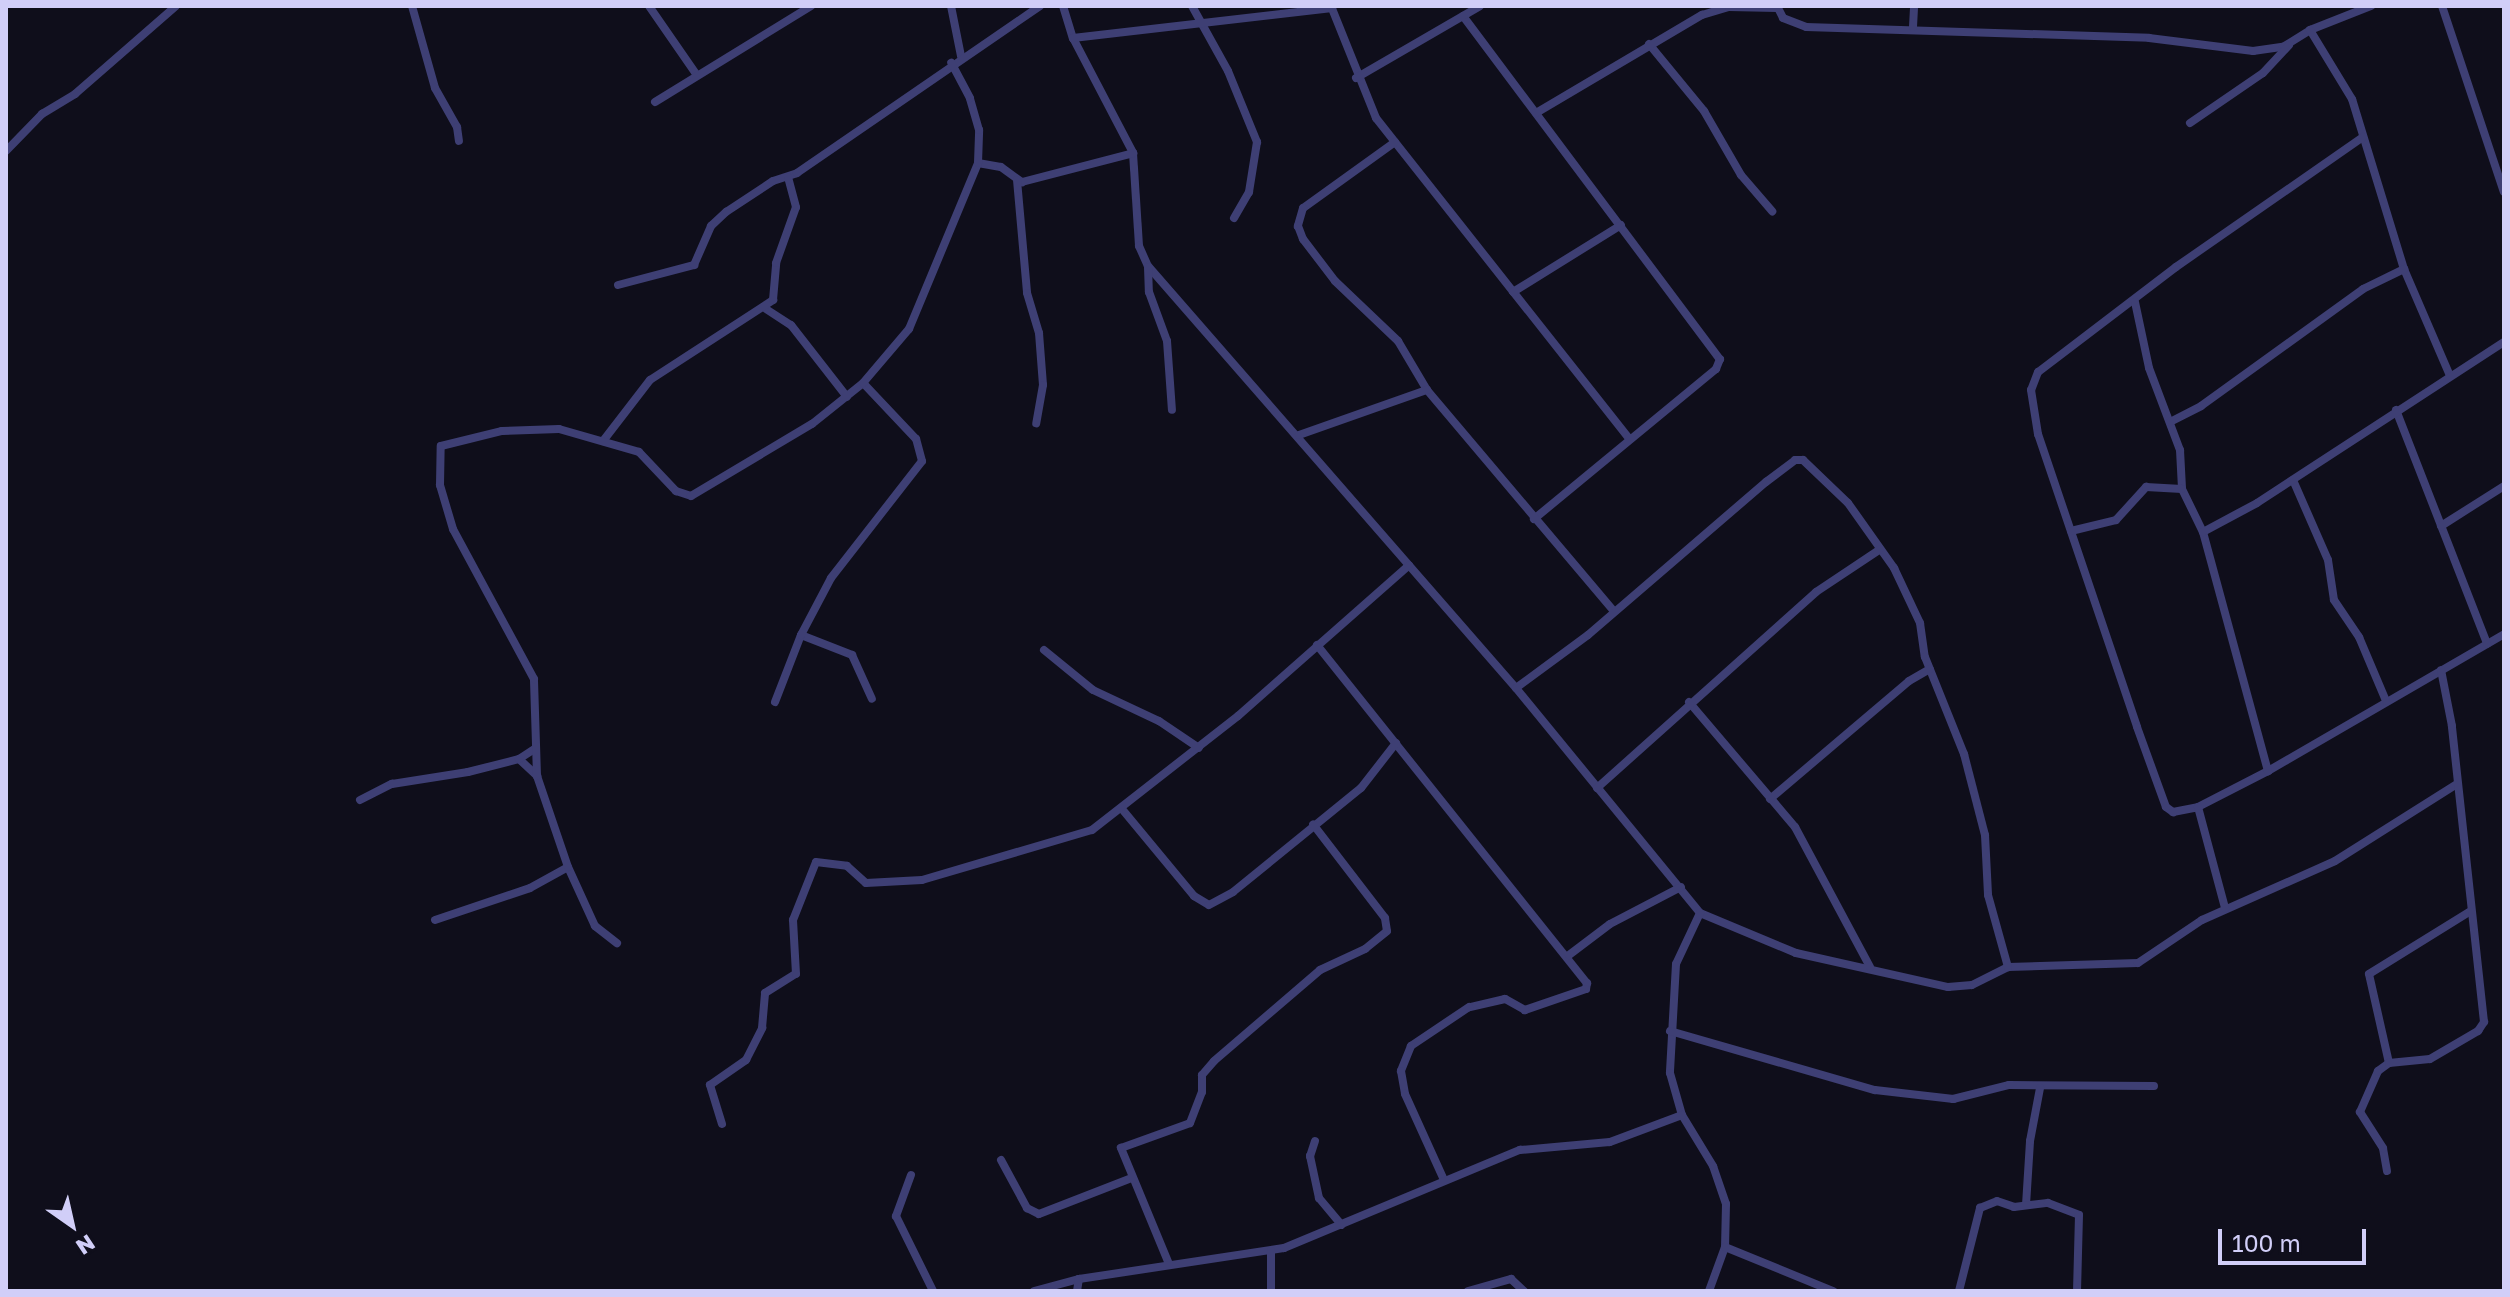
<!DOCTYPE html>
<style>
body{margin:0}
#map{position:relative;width:2510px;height:1297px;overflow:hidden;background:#0f0e1b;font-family:"Golos Text",sans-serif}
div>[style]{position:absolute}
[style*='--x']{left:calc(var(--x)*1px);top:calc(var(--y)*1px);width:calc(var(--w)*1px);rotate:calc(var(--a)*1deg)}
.street>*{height:8px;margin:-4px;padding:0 4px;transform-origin:4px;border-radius:4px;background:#3e3f74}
span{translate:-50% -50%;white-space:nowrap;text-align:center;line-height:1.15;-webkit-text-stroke:8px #0f0e1b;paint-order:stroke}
.frame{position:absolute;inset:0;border:8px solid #d1cef8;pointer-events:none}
.north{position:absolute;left:32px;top:1185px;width:80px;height:80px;-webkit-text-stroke:6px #0f0e1b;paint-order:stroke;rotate:146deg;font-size:22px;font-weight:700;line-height:32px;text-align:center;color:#d1cef8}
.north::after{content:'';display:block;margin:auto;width:28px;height:36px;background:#d1cef8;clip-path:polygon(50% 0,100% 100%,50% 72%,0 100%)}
.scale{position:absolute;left:2218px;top:1229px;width:148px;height:36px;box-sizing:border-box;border:4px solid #d1cef8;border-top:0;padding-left:10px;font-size:24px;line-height:28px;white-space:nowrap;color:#d1cef8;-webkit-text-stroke:6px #0f0e1b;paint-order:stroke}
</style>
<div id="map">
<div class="street">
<div style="--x:412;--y:6;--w:85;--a:74.3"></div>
<div style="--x:435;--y:88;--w:45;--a:60.6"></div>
<div style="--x:457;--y:127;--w:14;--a:82"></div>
<div style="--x:649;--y:6;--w:83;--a:55.3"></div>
<div style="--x:951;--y:6;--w:51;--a:78.7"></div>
<div style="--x:1063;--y:6;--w:34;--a:73"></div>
<div style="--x:1073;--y:38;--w:130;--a:62.4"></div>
<div style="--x:1133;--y:153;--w:93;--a:86.3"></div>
<div style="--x:1139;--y:246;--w:22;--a:66"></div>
<div style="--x:1148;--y:266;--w:560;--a:48.91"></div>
<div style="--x:1516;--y:688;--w:291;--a:50.7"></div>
<div style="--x:1700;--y:913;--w:104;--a:22.6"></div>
<div style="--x:1796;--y:953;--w:156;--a:12.6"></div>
<div style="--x:1948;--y:987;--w:24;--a:-5"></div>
<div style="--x:1972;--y:985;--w:40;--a:-26.6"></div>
<div style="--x:2008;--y:967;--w:130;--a:-1.8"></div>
<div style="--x:2138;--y:963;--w:77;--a:-33.9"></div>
<div style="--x:2202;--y:920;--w:145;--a:-23.9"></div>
<div style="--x:2335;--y:861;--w:144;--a:-32.3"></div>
<div style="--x:1192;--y:6;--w:74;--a:61"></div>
<div style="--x:1228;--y:71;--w:77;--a:67.8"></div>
<div style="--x:1257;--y:142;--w:51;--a:99.1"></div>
<div style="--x:1249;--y:192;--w:30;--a:120"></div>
<div style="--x:1331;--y:6;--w:121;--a:68.1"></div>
<div style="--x:1376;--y:118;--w:408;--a:51.7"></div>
<div style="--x:1777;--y:6;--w:13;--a:63"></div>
<div style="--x:1783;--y:18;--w:25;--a:21"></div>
<div style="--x:1806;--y:27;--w:343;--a:1.8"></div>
<div style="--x:2149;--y:38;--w:105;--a:7.1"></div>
<div style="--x:2253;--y:51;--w:30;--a:-8"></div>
<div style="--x:2283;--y:47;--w:32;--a:-32"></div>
<div style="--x:2310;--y:30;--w:66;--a:-21.5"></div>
<div style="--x:2442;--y:6;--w:196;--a:71.6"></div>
<div style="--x:1463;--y:16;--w:429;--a:53.2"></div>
<div style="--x:1720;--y:359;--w:11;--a:112"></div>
<div style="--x:1716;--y:369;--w:236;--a:140.5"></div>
<div style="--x:1913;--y:27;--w:21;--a:-87"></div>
<div style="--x:2310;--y:30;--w:81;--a:58.7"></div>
<div style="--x:2352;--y:99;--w:178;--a:73"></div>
<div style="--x:2404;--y:269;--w:116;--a:66.7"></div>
<div style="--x:1073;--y:38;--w:261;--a:-6.6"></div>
<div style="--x:1649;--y:44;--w:87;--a:50.6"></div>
<div style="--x:1704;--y:111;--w:74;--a:60"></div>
<div style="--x:1741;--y:175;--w:48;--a:49.3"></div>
<div style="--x:1356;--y:78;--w:143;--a:-30.1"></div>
<div style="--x:655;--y:102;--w:183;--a:-31.6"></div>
<div style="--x:1536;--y:113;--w:193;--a:-30.6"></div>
<div style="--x:1702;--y:15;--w:28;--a:-17"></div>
<div style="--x:1729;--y:7;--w:48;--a:1.2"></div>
<div style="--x:2190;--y:123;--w:88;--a:-34.4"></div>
<div style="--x:2263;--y:73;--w:38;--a:-47"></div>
<div style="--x:2363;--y:137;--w:228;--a:145.2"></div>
<div style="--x:2176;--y:267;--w:173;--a:142.7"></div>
<div style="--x:2038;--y:372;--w:19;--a:111"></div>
<div style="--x:2031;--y:390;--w:45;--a:81"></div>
<div style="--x:2038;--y:434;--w:309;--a:71.3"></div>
<div style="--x:2137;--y:727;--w:85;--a:70.1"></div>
<div style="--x:2166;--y:807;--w:9;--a:36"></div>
<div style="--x:2173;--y:812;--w:25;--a:-11"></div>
<div style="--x:2198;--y:807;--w:79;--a:-27.2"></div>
<div style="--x:2268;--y:771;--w:273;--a:-30.1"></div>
<div style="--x:1395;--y:142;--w:113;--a:144.3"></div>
<div style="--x:1303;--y:208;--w:19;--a:106"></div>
<div style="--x:1298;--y:226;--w:14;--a:69"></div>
<div style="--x:1303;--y:239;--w:53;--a:52.7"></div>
<div style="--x:1335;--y:281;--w:87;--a:43.6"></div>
<div style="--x:1398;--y:341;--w:57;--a:59.4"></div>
<div style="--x:1427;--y:390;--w:289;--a:49.8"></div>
<div style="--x:6;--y:151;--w:52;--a:-45.8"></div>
<div style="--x:42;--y:114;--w:39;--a:-31"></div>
<div style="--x:75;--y:94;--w:134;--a:-41.1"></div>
<div style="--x:978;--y:163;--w:23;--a:10"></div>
<div style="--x:1001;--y:167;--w:26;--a:36"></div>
<div style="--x:1022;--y:182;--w:115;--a:-14.6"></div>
<div style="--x:1017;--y:180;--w:113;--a:84.9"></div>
<div style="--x:1027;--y:293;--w:42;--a:73.3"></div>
<div style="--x:1039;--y:333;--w:52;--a:85.6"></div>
<div style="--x:1043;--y:385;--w:39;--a:100"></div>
<div style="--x:1148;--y:267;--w:25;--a:88"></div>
<div style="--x:1149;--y:292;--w:52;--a:69.8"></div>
<div style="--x:1167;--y:341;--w:69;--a:85.9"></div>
<div style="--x:618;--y:285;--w:79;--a:-14.7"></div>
<div style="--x:694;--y:265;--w:43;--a:-66.4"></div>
<div style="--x:711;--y:226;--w:21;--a:-43"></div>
<div style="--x:726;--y:212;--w:56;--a:-33.4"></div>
<div style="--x:773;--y:181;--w:25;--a:-18"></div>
<div style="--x:797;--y:173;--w:295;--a:-34.5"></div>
<div style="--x:1513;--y:292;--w:127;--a:-31.8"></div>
<div style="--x:2135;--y:302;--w:67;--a:78"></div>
<div style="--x:2149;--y:368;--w:88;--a:69.3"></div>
<div style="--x:2180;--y:450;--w:39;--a:87"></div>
<div style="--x:2182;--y:489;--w:48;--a:64"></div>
<div style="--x:2203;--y:532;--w:248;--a:74.8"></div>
<div style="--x:766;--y:309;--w:30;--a:33"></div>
<div style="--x:791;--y:325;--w:91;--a:52.1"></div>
<div style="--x:2396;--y:410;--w:251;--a:68.7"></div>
<div style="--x:2170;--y:422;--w:35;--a:-27"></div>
<div style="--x:2201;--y:406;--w:200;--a:-35.8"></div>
<div style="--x:2363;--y:289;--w:46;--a:-26"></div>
<div style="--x:1299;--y:435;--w:136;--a:-19.4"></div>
<div style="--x:603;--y:441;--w:77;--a:-52.4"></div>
<div style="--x:650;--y:380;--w:147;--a:-33"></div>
<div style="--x:773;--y:300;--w:37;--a:-85"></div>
<div style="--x:776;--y:263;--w:59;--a:-70.3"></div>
<div style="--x:796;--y:207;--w:31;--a:-105"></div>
<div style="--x:2293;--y:480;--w:87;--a:66.4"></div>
<div style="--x:2328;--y:560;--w:40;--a:81.5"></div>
<div style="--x:2334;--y:600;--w:45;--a:56"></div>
<div style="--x:2359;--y:637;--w:69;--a:67.1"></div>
<div style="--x:2441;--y:526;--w:75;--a:-32.4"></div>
<div style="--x:2071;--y:531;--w:46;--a:-13.7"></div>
<div style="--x:2116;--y:520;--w:45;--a:-47.7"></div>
<div style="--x:2146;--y:487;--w:36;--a:3"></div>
<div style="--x:2203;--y:532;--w:61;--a:-28.2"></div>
<div style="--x:2257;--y:503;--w:295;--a:-33.1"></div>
<div style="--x:801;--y:635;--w:55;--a:21.4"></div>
<div style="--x:852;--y:655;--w:48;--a:65.6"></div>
<div style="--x:1317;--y:645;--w:433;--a:51.4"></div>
<div style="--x:1587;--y:983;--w:6;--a:99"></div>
<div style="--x:1586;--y:989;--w:65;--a:161"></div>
<div style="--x:1525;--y:1010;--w:23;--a:-151"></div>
<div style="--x:1505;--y:999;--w:37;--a:167"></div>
<div style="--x:1469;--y:1007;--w:70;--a:146.1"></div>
<div style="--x:1411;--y:1046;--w:27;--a:112"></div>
<div style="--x:1401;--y:1071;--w:23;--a:80"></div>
<div style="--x:1405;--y:1094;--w:94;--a:65.6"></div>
<div style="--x:1044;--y:650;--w:63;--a:39.2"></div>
<div style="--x:1093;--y:690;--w:73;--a:25.2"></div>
<div style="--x:1159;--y:721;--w:48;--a:34"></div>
<div style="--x:1516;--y:688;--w:89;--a:-36.4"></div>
<div style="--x:1588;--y:635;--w:235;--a:-40.7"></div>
<div style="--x:1766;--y:482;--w:36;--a:-37"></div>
<div style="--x:1795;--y:460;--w:8;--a:0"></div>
<div style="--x:1803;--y:460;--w:62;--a:43.7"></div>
<div style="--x:1848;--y:503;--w:80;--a:54.7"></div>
<div style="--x:1894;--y:568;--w:61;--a:64.7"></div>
<div style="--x:1920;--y:623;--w:34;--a:82"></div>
<div style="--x:1925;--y:657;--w:105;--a:68.1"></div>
<div style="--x:1964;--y:754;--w:84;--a:75.5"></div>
<div style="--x:1985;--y:835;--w:60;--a:87.1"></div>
<div style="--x:1988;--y:895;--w:75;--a:74.5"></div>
<div style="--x:775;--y:702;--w:72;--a:-68.8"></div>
<div style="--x:801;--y:635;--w:64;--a:-62.2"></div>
<div style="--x:831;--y:578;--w:148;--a:-52.1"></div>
<div style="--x:922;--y:461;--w:23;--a:-105"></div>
<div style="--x:916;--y:439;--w:77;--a:-133.4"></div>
<div style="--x:1689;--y:702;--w:164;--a:49.7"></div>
<div style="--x:1795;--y:827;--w:159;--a:61.8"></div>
<div style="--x:519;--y:759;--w:25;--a:43"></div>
<div style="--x:1597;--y:788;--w:294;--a:-41.8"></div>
<div style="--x:1816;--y:592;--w:76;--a:-33.7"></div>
<div style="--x:1770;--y:799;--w:182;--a:-40.3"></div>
<div style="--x:1909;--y:681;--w:24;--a:-30"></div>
<div style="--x:360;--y:800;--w:36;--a:-27"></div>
<div style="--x:392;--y:784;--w:77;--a:-9"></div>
<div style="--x:468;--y:772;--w:53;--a:-14.3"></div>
<div style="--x:519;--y:759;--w:20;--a:-33"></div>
<div style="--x:2198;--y:807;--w:105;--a:75"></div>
<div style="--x:1122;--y:809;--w:113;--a:50.4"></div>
<div style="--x:1194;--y:896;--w:17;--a:31"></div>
<div style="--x:1209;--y:905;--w:27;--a:-28"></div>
<div style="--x:1233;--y:892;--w:165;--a:-39.1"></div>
<div style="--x:1361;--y:788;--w:57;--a:-52.1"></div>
<div style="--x:568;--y:867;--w:65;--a:65.4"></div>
<div style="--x:595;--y:926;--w:28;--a:38"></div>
<div style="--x:1700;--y:913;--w:56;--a:115.2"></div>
<div style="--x:1676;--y:964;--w:109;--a:93.2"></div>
<div style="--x:1670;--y:1073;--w:44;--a:74.1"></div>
<div style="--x:1682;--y:1115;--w:60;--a:58.7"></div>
<div style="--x:1713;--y:1166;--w:40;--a:71.1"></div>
<div style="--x:1726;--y:1204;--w:43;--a:91.3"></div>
<div style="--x:1725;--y:1247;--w:47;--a:110"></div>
<div style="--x:435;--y:920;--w:100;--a:-18.6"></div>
<div style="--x:530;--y:888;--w:43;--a:-28.9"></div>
<div style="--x:568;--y:867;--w:96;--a:-108.8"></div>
<div style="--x:537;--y:776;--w:97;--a:-91.8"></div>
<div style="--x:534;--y:679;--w:170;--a:-118.4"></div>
<div style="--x:453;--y:529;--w:46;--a:-106.5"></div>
<div style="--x:440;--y:485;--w:39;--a:-89"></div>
<div style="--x:441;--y:446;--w:63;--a:-13.8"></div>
<div style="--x:502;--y:431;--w:57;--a:-2"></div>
<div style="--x:559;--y:429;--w:83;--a:16"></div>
<div style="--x:639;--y:452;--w:54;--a:46.5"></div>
<div style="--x:676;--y:491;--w:16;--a:18"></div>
<div style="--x:691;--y:496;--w:141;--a:-30.8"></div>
<div style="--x:812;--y:424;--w:65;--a:-38.8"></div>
<div style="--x:863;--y:383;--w:71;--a:-49.6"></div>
<div style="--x:909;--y:329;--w:180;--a:-67.4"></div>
<div style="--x:978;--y:163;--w:33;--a:-88"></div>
<div style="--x:979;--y:130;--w:33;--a:-106"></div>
<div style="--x:970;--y:98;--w:40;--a:-118"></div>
<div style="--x:1569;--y:955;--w:51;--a:-37.1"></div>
<div style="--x:1610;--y:924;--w:80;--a:-27.5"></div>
<div style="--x:1670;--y:1031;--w:213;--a:16.1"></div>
<div style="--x:1875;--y:1090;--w:79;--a:6.6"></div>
<div style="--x:1953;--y:1099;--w:58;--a:-14"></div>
<div style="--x:2009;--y:1085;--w:145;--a:0.4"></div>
<div style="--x:2389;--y:1063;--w:91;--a:-102.7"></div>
<div style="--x:2369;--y:974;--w:118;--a:-31.8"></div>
<div style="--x:722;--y:1124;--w:41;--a:-107.1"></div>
<div style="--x:710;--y:1085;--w:44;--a:-34.8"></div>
<div style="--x:746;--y:1060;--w:36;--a:-63"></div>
<div style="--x:762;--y:1028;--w:35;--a:-85"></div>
<div style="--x:765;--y:993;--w:36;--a:-32"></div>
<div style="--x:796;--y:974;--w:54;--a:-93.2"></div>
<div style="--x:793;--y:920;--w:62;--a:-68.4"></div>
<div style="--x:816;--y:862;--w:31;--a:7"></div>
<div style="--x:847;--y:866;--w:25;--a:42"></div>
<div style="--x:866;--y:883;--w:56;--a:-3.1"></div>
<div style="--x:922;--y:880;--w:177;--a:-16.4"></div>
<div style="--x:1092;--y:830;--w:185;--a:-38"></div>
<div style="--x:1238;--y:716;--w:228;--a:-41.4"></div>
<div style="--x:1315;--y:1141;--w:16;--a:108"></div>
<div style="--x:1310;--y:1156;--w:43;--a:77.9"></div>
<div style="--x:1319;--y:1198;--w:35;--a:50"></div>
<div style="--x:1001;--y:1160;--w:55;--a:61.6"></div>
<div style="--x:1027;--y:1208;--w:13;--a:27"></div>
<div style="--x:1039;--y:1214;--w:100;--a:-21.2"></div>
<div style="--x:2387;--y:1171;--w:23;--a:-100"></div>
<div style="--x:2383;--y:1148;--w:43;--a:-122.6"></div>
<div style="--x:2360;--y:1112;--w:45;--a:-66.3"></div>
<div style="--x:2378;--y:1071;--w:14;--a:-36"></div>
<div style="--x:2389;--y:1063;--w:41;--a:-5.6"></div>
<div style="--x:2430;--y:1059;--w:56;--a:-30.3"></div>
<div style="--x:2478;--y:1031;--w:11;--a:-56"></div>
<div style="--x:2484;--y:1022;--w:298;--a:-96.2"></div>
<div style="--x:2452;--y:726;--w:57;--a:-101.1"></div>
<div style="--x:911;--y:1175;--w:44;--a:110.1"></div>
<div style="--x:896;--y:1216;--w:84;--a:63.7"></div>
<div style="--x:2026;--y:1205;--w:64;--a:-86.4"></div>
<div style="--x:2030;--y:1141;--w:54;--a:-79.3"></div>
<div style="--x:1725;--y:1247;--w:117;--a:22.2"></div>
<div style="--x:1169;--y:1264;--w:126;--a:-112.5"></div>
<div style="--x:1121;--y:1148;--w:73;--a:-19.9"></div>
<div style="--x:1190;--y:1123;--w:33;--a:-69"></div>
<div style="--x:1202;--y:1092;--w:17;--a:-90"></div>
<div style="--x:1202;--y:1075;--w:18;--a:-49"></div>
<div style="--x:1214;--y:1061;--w:140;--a:-40.6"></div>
<div style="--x:1320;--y:970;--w:50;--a:-25"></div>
<div style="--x:1365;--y:949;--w:28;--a:-39"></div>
<div style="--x:1387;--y:931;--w:13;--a:-99"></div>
<div style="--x:1385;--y:918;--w:118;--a:-127.5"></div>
<div style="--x:1034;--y:1291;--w:47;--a:-14.9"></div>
<div style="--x:1079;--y:1279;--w:207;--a:-8.6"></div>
<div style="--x:1284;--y:1248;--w:256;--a:-22.6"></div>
<div style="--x:1520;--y:1150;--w:90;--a:-5.1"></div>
<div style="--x:1610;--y:1142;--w:77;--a:-20.6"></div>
<div style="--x:1077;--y:1291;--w:12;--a:-81"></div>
<div style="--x:1271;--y:1291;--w:40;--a:-90"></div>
<div style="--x:1468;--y:1291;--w:45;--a:-15.6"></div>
<div style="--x:1511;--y:1279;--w:18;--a:43"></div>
<div style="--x:1959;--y:1291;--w:86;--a:-75.8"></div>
<div style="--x:1980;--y:1208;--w:18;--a:-22"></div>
<div style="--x:1997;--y:1201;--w:18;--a:19"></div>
<div style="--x:2014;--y:1207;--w:34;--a:-7"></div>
<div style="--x:2048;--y:1203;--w:33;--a:21"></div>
<div style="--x:2079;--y:1215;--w:76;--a:91.5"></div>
</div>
<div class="frame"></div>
<div class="north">N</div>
<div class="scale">100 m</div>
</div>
